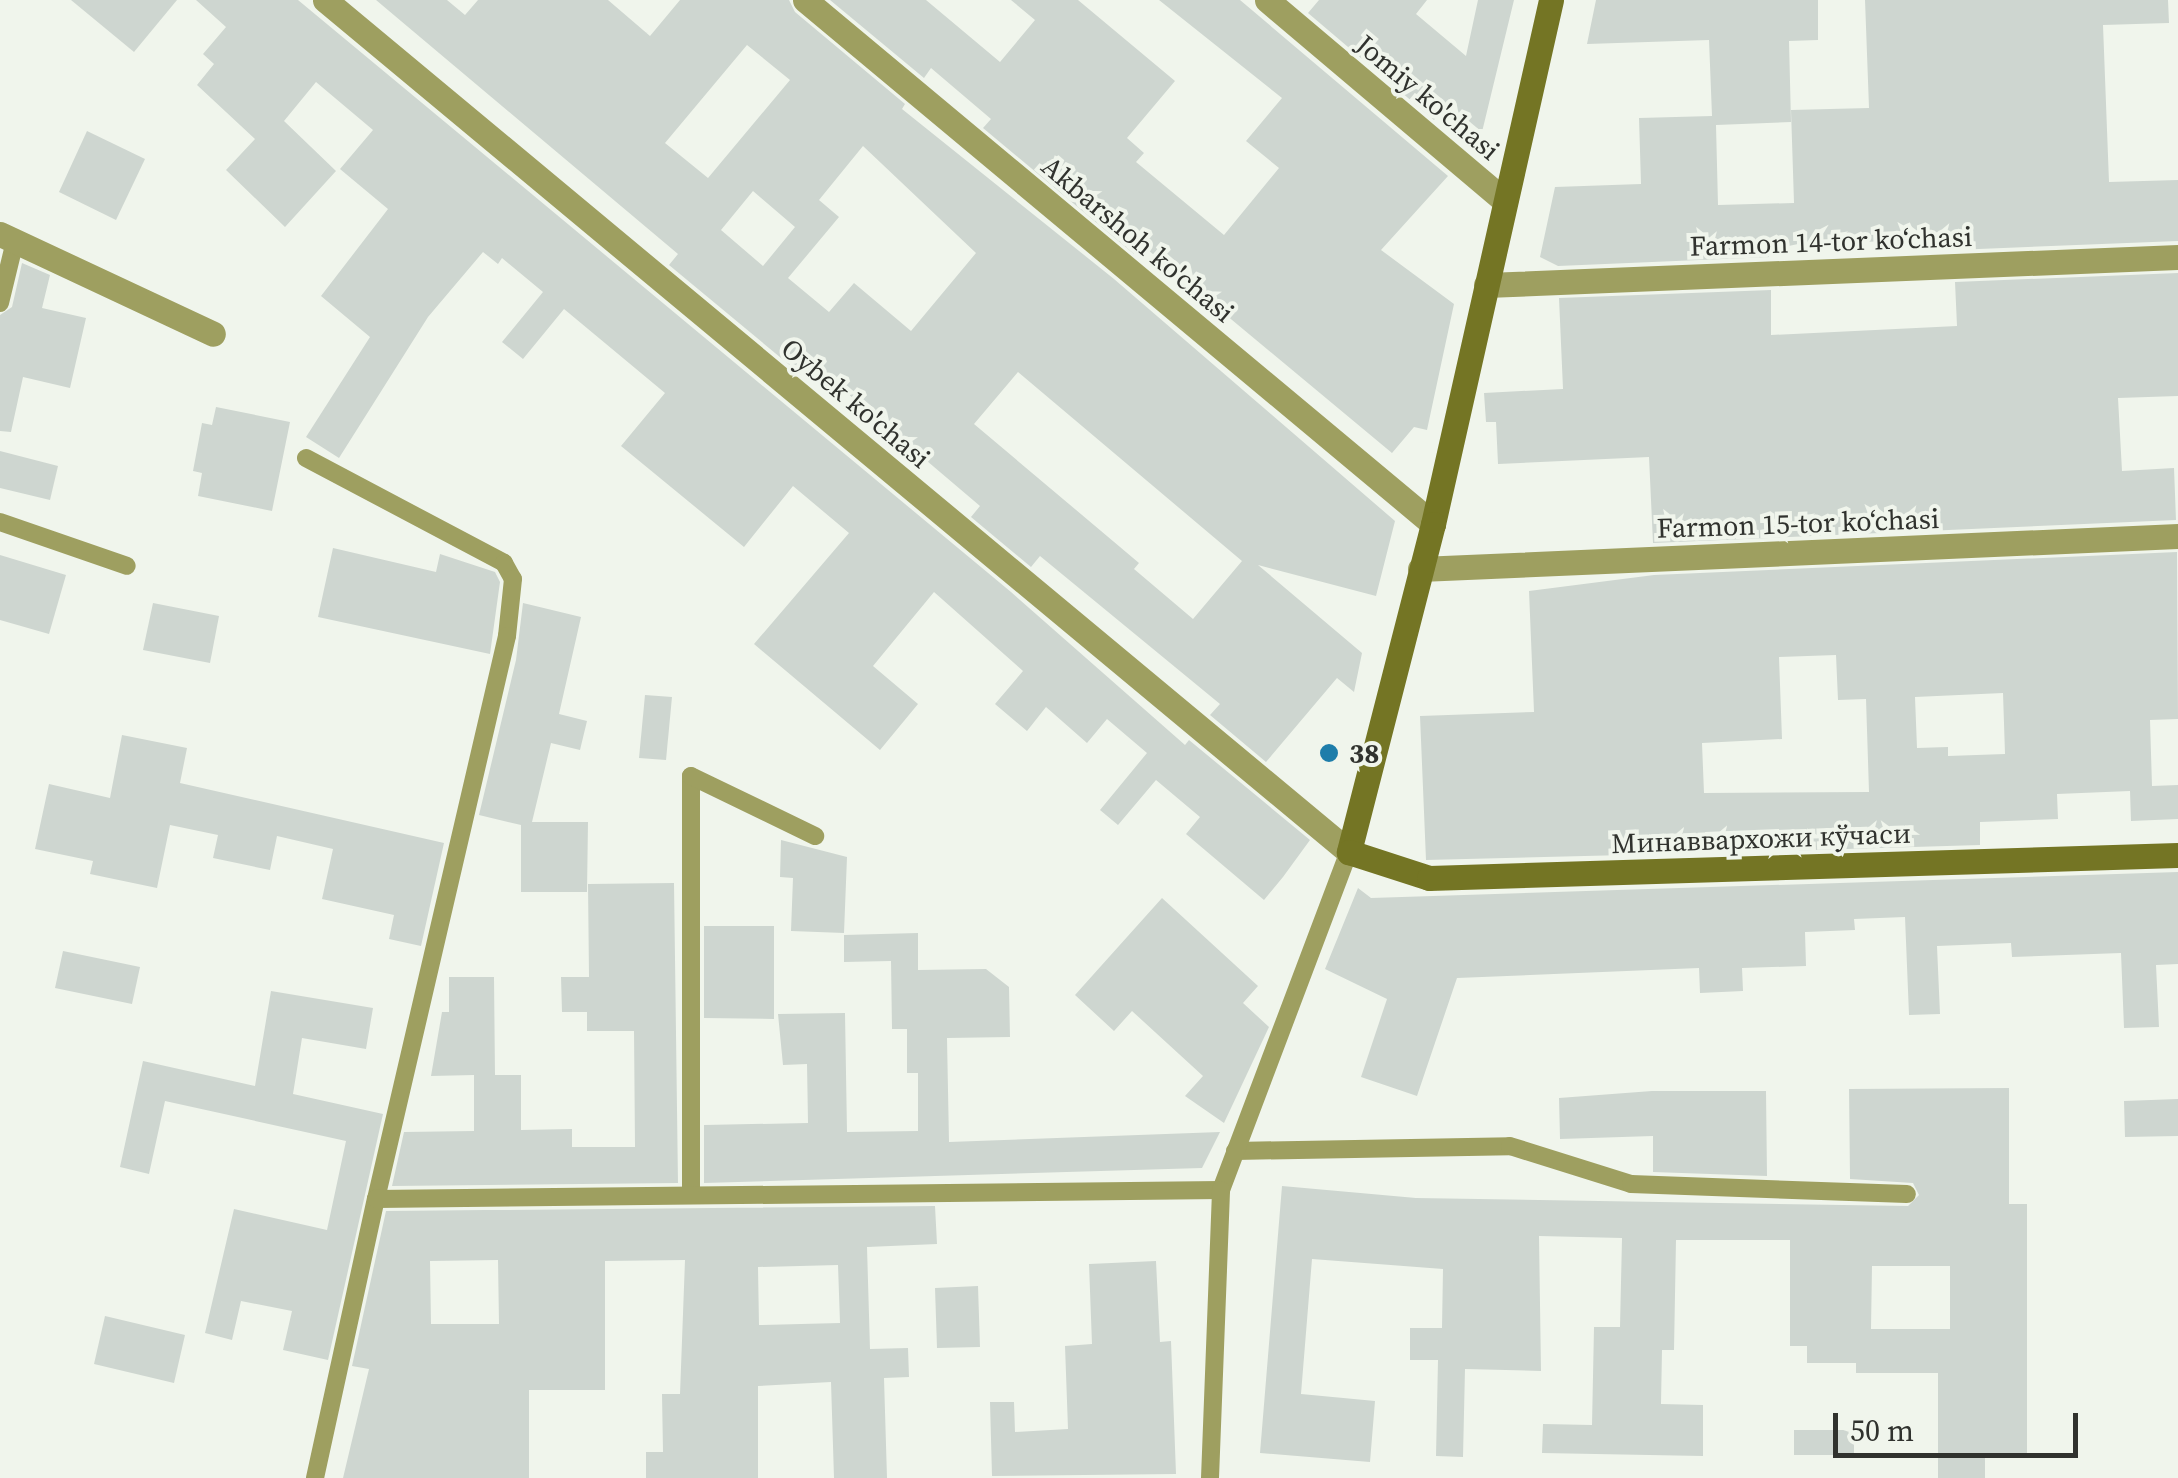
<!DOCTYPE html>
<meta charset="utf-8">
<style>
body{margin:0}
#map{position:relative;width:2178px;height:1478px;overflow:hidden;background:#f0f5ec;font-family:"Source Serif 4",serif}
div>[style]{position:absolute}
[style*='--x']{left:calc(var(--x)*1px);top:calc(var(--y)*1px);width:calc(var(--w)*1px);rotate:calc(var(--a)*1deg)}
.building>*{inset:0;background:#ced6d0}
.lane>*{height:18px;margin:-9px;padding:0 9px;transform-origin:9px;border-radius:9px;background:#9e9f60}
.street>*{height:25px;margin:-12.5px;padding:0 12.5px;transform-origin:12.5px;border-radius:12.5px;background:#9e9f60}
.secondary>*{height:25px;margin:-12.5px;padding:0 12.5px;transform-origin:12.5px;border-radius:12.5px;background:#747524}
.dots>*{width:28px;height:28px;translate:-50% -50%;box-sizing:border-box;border:5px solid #f0f5ec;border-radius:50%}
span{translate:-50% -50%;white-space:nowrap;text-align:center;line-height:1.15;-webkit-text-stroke:8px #f0f5ec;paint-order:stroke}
.street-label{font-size:28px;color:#30322e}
.poi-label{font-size:28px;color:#30322e;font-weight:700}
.left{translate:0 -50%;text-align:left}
.scale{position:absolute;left:1833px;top:1413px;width:245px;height:45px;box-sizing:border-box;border:5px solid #30322e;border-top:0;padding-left:12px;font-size:30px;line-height:35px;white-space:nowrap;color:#30322e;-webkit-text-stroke:8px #f0f5ec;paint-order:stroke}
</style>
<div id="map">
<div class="building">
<div style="clip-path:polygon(71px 0,177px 0,134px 52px)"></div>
<div style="clip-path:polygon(196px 0,298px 0,1011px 592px,1185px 745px,1189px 740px,1310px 840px,1283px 877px,1264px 900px,1186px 834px,1200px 817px,1156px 780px,1118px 825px,1100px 810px,1147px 753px,1107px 719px,1087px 743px,1046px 707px,1027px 731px,995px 704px,1023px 671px,934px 592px,873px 666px,918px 704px,880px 750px,754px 644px,849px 533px,793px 486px,744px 547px,621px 446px,665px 393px,564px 309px,523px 359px,502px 342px,543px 292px,502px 258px,498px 264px,483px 252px,428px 317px,339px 458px,306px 437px,370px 337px,321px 296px,388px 209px,340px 169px,373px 130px,316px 82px,284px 121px,336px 171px,285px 227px,226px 170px,255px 139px,197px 85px,214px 64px,203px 54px,226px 27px)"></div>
<div style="clip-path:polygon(evenodd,376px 0,447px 0,465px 15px,478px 0,608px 0,650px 36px,680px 0,789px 0,795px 12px,905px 104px,902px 109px,1114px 279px,1395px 521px,1376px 596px,1258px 565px,1362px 653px,1354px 692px,1337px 678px,1266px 762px,1210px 715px,1220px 704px,1040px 556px,1031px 567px,971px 517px,980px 506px,814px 365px,804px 377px,669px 265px,678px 254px,376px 0,747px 45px,790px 80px,708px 178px,665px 143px,747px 45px,376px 0,863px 146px,976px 253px,911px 331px,854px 283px,829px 312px,788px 278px,839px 217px,819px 200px,863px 146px,376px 0,753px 191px,795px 227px,763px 266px,721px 230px,753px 191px,376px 0,1018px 372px,1242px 561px,1193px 619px,1134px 569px,1139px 563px,974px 424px,1018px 372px)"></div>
<div style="clip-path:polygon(830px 0,926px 0,1000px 62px,1035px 20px,1011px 0,1078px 0,1175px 81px,1127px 138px,1144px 153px,1136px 162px,1224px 235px,1279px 168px,1246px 141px,1282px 98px,1159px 0,1240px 0,1448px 176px,1381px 250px,1454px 304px,1427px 430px,1414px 427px,1392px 453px,1142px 245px,1134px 254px,983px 128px,991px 119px,931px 68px,924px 78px)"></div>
<div style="clip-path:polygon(1319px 0,1427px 0,1416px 14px,1466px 56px,1478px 0,1514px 0,1482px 132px,1447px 103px,1434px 120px,1308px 13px)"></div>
<div style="clip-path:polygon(1596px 0,1818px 0,1818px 40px,1789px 41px,1791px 122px,1716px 125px,1718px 205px,1794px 203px,1791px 110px,1869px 108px,1865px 0,2168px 0,2169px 23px,2103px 25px,2109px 182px,2178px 180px,2178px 241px,1954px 250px,1953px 239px,1798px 244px,1770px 250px,1770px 257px,1558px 266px,1540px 257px,1555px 187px,1641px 184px,1639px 118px,1712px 116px,1709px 40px,1587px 44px)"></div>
<div style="clip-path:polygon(87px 131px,145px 159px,116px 220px,59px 192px)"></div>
<div style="clip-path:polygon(22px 263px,50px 275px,42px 308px,86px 318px,70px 388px,23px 377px,11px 432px,0 431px,0 315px,12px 307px)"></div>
<div style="clip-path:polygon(2178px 273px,2178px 396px,2118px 398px,2122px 471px,2174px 468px,2176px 520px,1653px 543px,1649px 457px,1498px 464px,1496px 422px,1486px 422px,1484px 393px,1563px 389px,1559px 298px,1771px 290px,1771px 335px,1957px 326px,1955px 282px)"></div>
<div style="clip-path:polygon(216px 407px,290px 422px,272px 511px,198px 496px,202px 473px,193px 471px,202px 423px,212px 425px)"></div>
<div style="clip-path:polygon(0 451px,58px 466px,50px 500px,0 488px)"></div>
<div style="clip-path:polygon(333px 548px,436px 572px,440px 554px,495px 572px,500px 582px,490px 654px,318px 617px)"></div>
<div style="clip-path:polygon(evenodd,2177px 552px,2178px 719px,2150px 720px,2152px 786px,2178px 785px,2178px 819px,2131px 821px,2130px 791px,2057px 794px,2058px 819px,1980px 822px,1980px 845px,1780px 851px,1779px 829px,1705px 832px,1706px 853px,1426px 860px,1420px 716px,1534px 712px,1529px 591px,1654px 575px,2177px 552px,1836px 655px,1838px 700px,1866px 699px,1869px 792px,1704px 793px,1702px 743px,1782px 739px,1779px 657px,1836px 655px,2177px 552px,2003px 693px,2005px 754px,1948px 756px,1948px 747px,1917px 748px,1915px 697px,2003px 693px)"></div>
<div style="clip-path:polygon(0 555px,66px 575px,49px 634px,0 620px)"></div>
<div style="clip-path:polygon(153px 603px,219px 616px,210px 663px,143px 650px)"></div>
<div style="clip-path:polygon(523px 603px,581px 617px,559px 714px,587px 721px,580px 750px,551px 743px,532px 822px,588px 822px,587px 892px,521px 892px,521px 825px,479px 815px,516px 660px)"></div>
<div style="clip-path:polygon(645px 695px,672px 697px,666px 760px,639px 758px)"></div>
<div style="clip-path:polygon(122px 735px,187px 748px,180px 783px,444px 843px,421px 946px,389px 939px,394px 915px,322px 899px,333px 849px,277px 836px,270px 870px,213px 858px,218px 835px,170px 825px,157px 888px,90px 874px,93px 861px,35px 849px,49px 784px,110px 798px)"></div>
<div style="clip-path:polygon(781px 840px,847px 857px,844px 933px,791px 931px,793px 878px,780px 877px)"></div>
<div style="clip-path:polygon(2178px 872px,2178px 964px,2156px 965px,2159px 1027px,2124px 1028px,2121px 953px,2012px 957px,2011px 943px,1937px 946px,1940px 1014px,1909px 1015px,1905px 917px,1854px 919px,1855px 930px,1805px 932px,1806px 966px,1742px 968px,1743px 991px,1700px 993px,1699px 968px,1457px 978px,1417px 1096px,1361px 1077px,1387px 999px,1325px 969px,1358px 888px,1371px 898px)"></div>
<div style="clip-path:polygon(674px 883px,678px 1183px,392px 1186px,404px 1132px,474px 1131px,474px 1075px,431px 1076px,442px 1012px,449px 1012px,449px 977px,494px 977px,495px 1075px,521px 1075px,521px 1130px,572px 1129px,572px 1147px,635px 1147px,634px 1031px,587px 1031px,587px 1012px,562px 1012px,561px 977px,589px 977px,588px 884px)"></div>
<div style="clip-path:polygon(1162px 898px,1258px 986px,1243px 1003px,1269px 1027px,1224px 1123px,1185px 1096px,1203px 1076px,1132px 1011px,1114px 1031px,1075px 995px)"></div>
<div style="clip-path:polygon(704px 926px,774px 926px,774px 1019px,704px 1018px)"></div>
<div style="clip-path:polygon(918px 933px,918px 970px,986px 969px,1009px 987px,1010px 1037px,947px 1038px,949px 1142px,1220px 1132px,1202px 1168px,704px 1183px,704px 1125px,808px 1123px,807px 1064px,783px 1065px,778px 1014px,845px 1013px,847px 1132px,918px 1131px,918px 1073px,907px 1073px,907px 1029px,892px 1029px,891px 961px,844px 962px,844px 935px)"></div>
<div style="clip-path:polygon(63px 951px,140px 967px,132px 1004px,55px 988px)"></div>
<div style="clip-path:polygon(271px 991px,373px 1008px,366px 1049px,302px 1038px,293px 1094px,383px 1114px,328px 1360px,283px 1350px,292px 1311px,241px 1301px,232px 1340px,205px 1333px,234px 1209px,327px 1230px,346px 1141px,165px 1101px,149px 1174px,120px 1167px,143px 1061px,255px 1086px)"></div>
<div style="clip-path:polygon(evenodd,2009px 1088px,2009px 1204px,2027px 1204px,2027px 1457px,1985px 1457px,1985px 1478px,1938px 1478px,1938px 1373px,1856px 1373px,1856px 1363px,1807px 1363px,1807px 1346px,1790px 1346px,1790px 1240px,1676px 1240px,1674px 1350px,1662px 1350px,1661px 1404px,1703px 1405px,1703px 1456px,1542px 1453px,1543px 1424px,1592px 1425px,1594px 1327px,1620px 1327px,1622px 1238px,1539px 1236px,1541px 1371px,1465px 1369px,1463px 1457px,1436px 1456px,1438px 1360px,1410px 1360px,1410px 1328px,1442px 1328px,1443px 1269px,1312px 1259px,1301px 1394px,1375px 1401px,1370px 1462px,1260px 1453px,1282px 1186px,1416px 1198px,1908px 1206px,1919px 1195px,1913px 1183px,1850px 1179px,1849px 1089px,2009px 1088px,1872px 1266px,1950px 1266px,1950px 1329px,1871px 1329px,1872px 1266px)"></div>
<div style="clip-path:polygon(1652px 1091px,1766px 1091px,1767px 1176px,1653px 1172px,1653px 1136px,1560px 1139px,1559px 1098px)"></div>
<div style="clip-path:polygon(2178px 1099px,2178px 1136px,2125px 1137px,2124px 1101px)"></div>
<div style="clip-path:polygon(evenodd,935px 1206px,937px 1244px,867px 1247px,870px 1349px,908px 1348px,909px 1377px,884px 1378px,887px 1478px,834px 1478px,831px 1382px,758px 1386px,758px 1478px,646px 1478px,646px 1452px,663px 1452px,662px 1394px,680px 1394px,685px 1260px,605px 1261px,605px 1390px,529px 1390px,529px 1478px,343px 1478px,369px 1369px,352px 1366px,386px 1211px,935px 1206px,498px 1260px,499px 1324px,431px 1324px,430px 1261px,498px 1260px,935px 1206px,838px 1265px,840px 1323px,759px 1325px,758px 1267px,838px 1265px)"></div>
<div style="clip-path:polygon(1156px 1261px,1160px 1342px,1171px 1341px,1176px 1474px,992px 1476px,990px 1402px,1014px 1402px,1015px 1432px,1068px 1429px,1065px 1346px,1092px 1344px,1089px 1264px)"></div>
<div style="clip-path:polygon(978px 1286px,980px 1347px,937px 1348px,935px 1288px)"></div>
<div style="clip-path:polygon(105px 1316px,185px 1335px,174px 1383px,94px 1364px)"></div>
<div style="clip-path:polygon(1794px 1430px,1854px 1430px,1854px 1455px,1794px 1455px)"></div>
</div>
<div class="lane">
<div style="--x:0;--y:303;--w:64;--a:-76.4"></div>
<div style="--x:306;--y:458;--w:224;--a:27.9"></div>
<div style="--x:504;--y:563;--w:18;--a:61"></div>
<div style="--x:513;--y:579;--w:57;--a:96"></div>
<div style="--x:507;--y:636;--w:578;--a:103.1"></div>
<div style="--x:0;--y:522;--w:134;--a:19.1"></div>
<div style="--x:1235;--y:1151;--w:275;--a:-1"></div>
<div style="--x:1510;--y:1146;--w:127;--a:17.4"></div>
<div style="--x:1631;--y:1184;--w:276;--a:2.1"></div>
<div style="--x:691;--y:1195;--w:419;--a:-90"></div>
<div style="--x:691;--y:776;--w:138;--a:25.8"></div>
<div style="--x:315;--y:1478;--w:286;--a:-77.7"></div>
<div style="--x:376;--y:1199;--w:845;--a:-0.61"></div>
<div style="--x:1221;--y:1190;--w:361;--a:-69.3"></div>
<div style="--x:1210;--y:1478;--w:288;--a:-87.8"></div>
</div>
<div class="street">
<div style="--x:325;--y:0;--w:1332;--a:39.76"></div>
<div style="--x:805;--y:0;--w:818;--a:39.84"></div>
<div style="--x:1267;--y:0;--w:312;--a:40.2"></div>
<div style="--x:0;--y:234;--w:235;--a:25.1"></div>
<div style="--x:1486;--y:285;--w:693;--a:-2.32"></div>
<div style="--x:1420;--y:569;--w:759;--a:-2.49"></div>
</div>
<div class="secondary">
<div style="--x:1551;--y:0;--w:537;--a:102.69"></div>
<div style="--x:1433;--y:524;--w:339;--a:104.4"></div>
<div style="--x:1349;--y:852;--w:84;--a:18"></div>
<div style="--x:1429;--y:878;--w:749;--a:-1.76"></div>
</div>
<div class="dots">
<div style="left:1329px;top:753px;background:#1e7daa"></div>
</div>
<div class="street-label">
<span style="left:1428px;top:97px;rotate:40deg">Jomiy ko'chasi</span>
<span style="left:1138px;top:239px;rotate:40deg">Akbarshoh ko'chasi</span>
<span style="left:1831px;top:241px;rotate:-2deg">Farmon 14-tor koʻchasi</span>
<span style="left:856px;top:403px;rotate:40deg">Oybek ko'chasi</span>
<span style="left:1798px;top:523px;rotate:-2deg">Farmon 15-tor koʻchasi</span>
<span style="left:1761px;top:838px;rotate:-2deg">Минаввархожи кўчаси</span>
</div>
<div class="poi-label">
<span class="left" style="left:1349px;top:753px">38</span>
</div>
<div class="scale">50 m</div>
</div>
